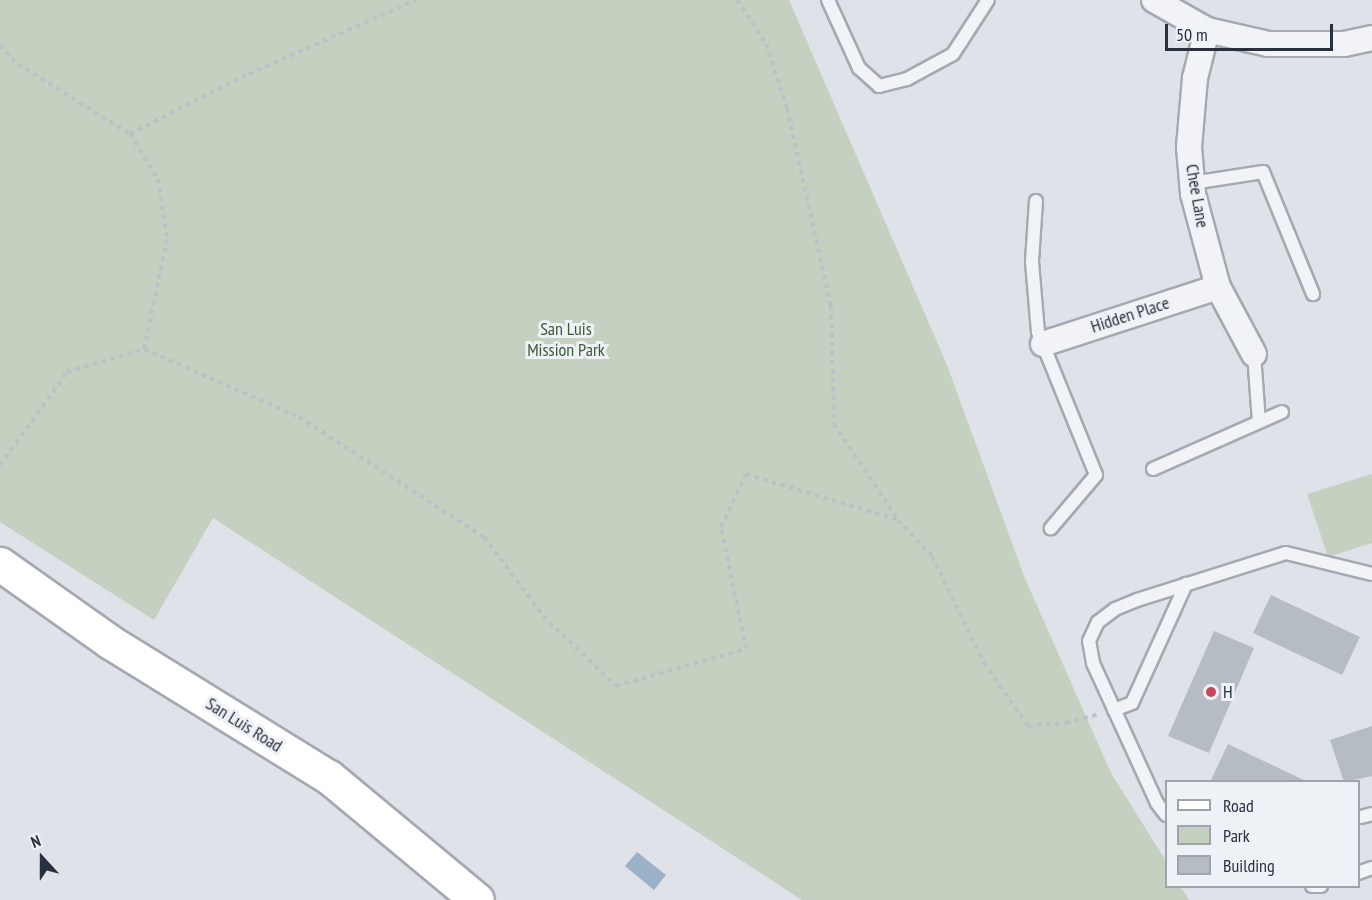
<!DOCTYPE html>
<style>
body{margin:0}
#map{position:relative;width:1372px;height:900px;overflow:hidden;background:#dfe2e8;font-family:"PT Sans Narrow",sans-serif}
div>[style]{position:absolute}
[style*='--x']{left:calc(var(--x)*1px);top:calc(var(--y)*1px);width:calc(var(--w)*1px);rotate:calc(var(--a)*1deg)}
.green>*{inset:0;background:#c5d1c0}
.water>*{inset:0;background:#9ab1c7}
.building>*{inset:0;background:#b6bcc4}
.path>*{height:4px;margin-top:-2px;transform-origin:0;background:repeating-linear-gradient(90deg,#bdc0c6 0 4.5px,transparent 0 9px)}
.roads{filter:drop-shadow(2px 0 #a4a9b2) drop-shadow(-2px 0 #a4a9b2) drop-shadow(0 2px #a4a9b2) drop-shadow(0 -2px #a4a9b2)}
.lane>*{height:12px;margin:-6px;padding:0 6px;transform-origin:6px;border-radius:6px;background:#f1f3f6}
.street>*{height:24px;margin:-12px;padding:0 12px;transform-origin:12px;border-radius:12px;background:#f1f3f6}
.secondary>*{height:33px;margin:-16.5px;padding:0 16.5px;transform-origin:16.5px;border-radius:16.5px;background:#fff}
.dots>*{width:16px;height:16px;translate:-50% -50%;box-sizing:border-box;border:3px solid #eef1f5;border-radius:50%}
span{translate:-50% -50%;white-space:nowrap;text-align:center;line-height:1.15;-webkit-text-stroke:6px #eef1f5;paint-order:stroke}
.street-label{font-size:18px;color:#28303e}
.park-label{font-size:18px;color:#3d5936}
.poi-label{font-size:18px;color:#28303e}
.left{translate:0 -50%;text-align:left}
.legend{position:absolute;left:1165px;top:780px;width:195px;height:108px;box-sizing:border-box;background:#eef1f5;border:2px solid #9fa4ac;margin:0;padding:8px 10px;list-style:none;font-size:18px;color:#28303e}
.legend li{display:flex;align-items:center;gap:12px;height:30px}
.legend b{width:30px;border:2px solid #9fa4ac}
.north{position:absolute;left:12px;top:828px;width:60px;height:60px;-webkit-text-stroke:4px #eef1f5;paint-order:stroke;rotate:339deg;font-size:16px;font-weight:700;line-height:24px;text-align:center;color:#28303e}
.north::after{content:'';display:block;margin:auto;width:21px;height:27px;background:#28303e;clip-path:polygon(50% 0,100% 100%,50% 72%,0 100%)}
.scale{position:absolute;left:1165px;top:24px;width:168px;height:27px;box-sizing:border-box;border:3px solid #28303e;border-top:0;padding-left:8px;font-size:18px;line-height:21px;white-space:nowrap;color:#28303e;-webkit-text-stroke:4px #eef1f5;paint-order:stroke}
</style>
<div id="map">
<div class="green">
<div style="clip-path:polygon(0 0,789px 0,947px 365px,1024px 576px,1111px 773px,1166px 861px,1166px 886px,1181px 887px,1189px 900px,802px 900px,213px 518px,154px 620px,0 522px)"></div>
<div style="clip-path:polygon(1372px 474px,1372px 543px,1328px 557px,1307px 494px)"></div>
</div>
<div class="water">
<div style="clip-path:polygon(637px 852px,666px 875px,654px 890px,625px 866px)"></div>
</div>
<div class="building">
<div style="clip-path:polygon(1271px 595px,1360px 637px,1342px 675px,1253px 633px)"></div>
<div style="clip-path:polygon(1214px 631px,1254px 648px,1209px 753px,1168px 736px)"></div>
<div style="clip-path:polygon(1372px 726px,1372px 776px,1344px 782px,1330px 740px)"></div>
<div style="clip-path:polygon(1228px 744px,1308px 782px,1210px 782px)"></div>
</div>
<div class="path">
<div style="--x:737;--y:0;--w:53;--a:56.6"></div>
<div style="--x:766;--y:44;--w:67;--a:71.8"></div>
<div style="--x:787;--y:108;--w:203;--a:77.5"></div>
<div style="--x:831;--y:306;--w:118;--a:88.5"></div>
<div style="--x:834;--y:424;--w:115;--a:56.3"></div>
<div style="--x:898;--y:520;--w:50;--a:46.6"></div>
<div style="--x:932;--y:556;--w:119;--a:64.1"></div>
<div style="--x:984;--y:663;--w:77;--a:55.1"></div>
<div style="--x:1028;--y:726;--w:38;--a:-5"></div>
<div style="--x:1066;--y:723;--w:35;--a:-15"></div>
<div style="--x:0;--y:45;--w:26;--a:47"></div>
<div style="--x:18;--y:64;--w:132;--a:32"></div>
<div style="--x:130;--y:134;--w:53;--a:58.1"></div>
<div style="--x:158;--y:179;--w:61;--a:81.5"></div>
<div style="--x:167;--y:239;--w:112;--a:101.8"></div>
<div style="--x:130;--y:134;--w:133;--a:-26.8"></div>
<div style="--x:249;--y:74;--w:183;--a:-23.9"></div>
<div style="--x:0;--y:465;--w:115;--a:-54.2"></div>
<div style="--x:67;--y:372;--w:80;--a:-16.6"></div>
<div style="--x:144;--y:349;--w:169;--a:23.7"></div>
<div style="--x:299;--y:417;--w:221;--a:33"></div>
<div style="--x:484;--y:537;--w:99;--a:53.2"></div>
<div style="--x:543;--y:616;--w:101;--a:43.8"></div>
<div style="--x:616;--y:686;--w:135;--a:-15.9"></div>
<div style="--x:746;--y:649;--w:125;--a:-101.6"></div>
<div style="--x:721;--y:527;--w:59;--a:-64.7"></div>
<div style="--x:746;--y:474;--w:159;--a:16.8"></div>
</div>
<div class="roads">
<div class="lane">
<div style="--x:828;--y:0;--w:75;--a:65.5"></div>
<div style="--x:859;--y:68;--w:27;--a:42"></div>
<div style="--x:879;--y:86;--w:29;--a:-14"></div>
<div style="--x:907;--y:79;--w:52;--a:-28.5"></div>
<div style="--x:953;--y:54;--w:64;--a:-57.1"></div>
<div style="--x:1192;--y:183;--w:72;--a:-8.8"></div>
<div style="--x:1263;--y:172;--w:132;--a:67.7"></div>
<div style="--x:1036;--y:201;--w:61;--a:93.8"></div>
<div style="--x:1032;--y:262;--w:70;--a:85.1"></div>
<div style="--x:1038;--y:332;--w:154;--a:67.9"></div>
<div style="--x:1096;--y:475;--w:70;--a:130.3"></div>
<div style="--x:1254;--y:354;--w:68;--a:85.8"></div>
<div style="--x:1153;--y:469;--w:141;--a:-23.8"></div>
<div style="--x:1114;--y:710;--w:19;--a:-21"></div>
<div style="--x:1132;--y:703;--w:131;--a:-65.6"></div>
<div style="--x:1166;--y:815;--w:15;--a:-127"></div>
<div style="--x:1157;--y:803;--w:154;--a:-114.6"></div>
<div style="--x:1093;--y:663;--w:22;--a:-100"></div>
<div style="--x:1089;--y:641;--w:21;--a:-65"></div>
<div style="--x:1098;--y:622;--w:21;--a:-37"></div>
<div style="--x:1115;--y:609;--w:24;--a:-22"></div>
<div style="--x:1137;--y:600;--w:156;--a:-17.5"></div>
<div style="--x:1286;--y:553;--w:89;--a:13.7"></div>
<div style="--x:1361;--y:817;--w:11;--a:-15"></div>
<div style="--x:1358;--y:873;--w:15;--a:-20"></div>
<div style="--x:1312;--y:886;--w:9;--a:0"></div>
</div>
<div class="street">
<div style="--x:1154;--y:0;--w:61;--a:29.5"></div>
<div style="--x:1207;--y:30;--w:63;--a:12.9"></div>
<div style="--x:1268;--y:44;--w:76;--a:0"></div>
<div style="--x:1344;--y:44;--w:29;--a:-12"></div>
<div style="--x:1207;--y:30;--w:49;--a:104"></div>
<div style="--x:1195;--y:78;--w:69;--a:95"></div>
<div style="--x:1189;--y:147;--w:47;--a:85.1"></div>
<div style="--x:1193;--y:194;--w:96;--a:75"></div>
<div style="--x:1218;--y:287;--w:76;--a:61.8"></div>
<div style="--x:1043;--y:344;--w:184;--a:-18"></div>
</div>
<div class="secondary">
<div style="--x:0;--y:564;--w:135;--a:35.3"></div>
<div style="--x:110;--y:642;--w:257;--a:31.7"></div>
<div style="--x:329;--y:777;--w:192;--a:39.7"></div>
</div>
</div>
<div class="dots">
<div style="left:1211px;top:692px;background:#ca465c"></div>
</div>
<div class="street-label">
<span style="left:1197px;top:196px;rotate:80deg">Chee Lane</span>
<span style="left:1130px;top:315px;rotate:-18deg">Hidden Place</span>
<span style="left:244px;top:725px;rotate:32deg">San Luis Road</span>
</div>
<div class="park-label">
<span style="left:566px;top:340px">San Luis<br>Mission Park</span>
</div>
<div class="poi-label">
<span class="left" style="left:1223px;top:692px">H</span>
</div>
<ul class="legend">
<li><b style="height:8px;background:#fff"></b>Road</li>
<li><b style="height:16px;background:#c5d1c0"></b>Park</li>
<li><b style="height:16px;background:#b6bcc4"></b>Building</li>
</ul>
<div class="north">N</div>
<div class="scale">50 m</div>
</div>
